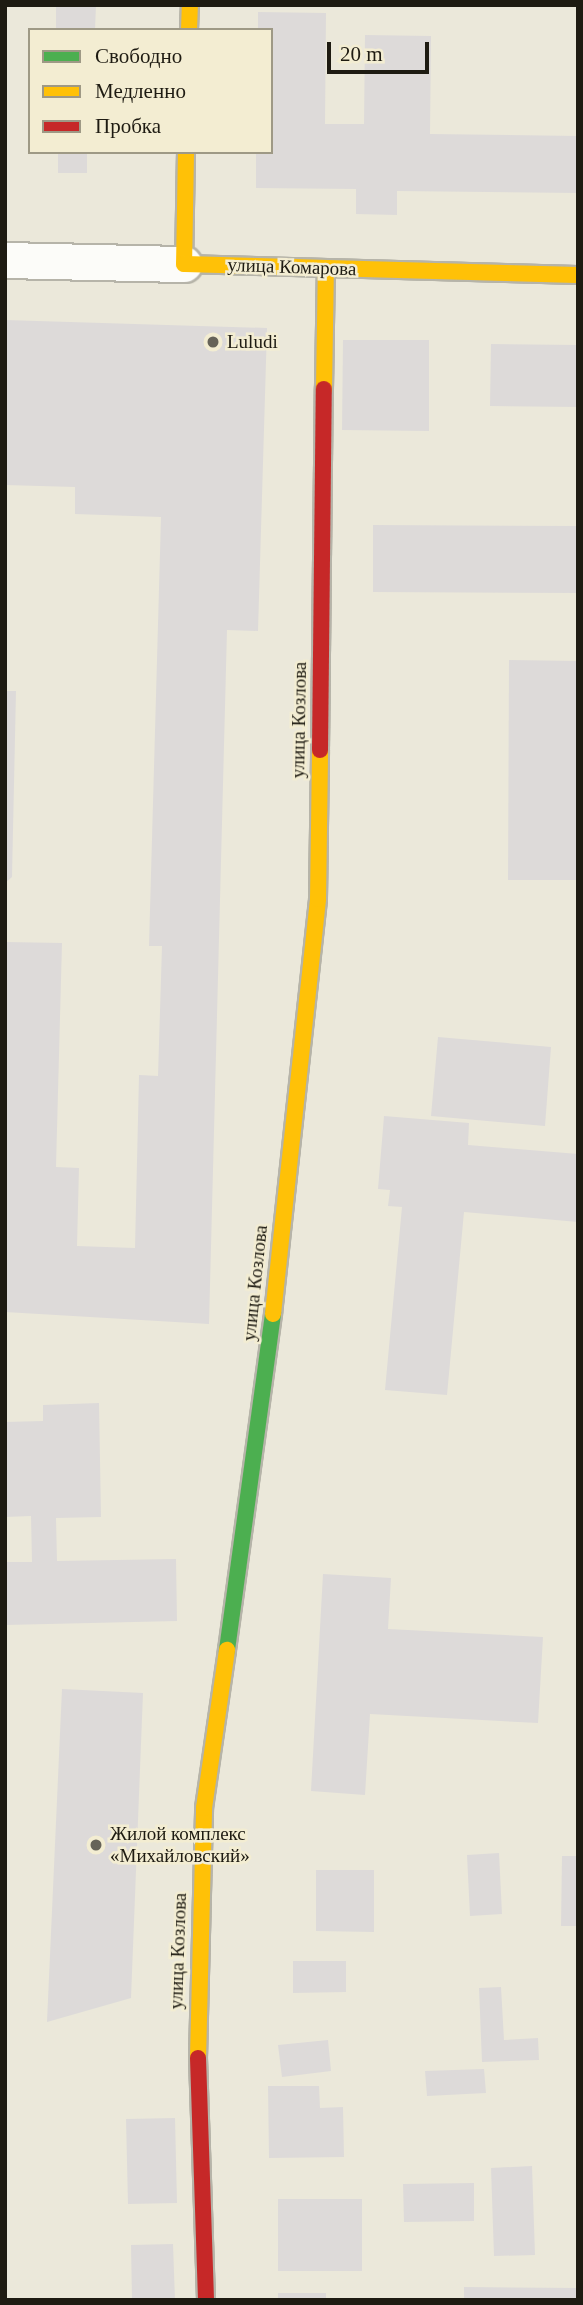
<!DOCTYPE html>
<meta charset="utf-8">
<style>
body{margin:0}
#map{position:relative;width:583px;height:2305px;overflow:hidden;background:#ebe8da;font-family:"Times New Roman",serif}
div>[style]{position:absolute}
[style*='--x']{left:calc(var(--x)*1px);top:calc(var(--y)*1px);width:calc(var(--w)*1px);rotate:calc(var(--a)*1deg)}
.building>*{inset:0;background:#dddad9}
.roads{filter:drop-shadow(2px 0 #b6b4a9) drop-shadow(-2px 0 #b6b4a9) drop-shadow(0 2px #b6b4a9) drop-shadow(0 -2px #b6b4a9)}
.street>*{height:35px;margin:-17.5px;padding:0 17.5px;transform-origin:17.5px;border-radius:17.5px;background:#fcfcf9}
.fast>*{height:16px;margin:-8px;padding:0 8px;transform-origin:8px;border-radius:8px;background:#4caf50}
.slow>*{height:16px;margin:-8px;padding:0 8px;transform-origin:8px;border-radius:8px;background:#ffc107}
.jam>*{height:16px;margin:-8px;padding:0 8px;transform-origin:8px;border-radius:8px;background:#c62828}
.dots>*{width:19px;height:19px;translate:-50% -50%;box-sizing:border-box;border:4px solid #f3edd2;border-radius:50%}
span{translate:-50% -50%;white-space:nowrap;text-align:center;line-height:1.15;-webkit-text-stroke:5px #f3edd2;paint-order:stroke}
.street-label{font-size:19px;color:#1e1b12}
.poi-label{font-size:19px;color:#1e1b12}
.left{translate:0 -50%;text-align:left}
.frame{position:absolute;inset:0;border:7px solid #1e1b12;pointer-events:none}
.legend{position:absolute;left:28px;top:28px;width:245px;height:126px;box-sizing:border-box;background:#f3edd2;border:2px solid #9e9985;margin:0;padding:9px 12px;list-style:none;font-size:21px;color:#1e1b12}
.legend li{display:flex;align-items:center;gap:14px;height:35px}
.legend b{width:35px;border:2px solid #9e9985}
.scale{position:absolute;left:327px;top:42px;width:102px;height:32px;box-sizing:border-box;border:4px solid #1e1b12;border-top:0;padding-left:9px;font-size:21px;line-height:24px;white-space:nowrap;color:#1e1b12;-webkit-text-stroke:5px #f3edd2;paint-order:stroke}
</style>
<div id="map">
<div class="building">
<div style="clip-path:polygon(56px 5px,96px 5px,95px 30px,56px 30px)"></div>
<div style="clip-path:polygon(258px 12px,326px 13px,325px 124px,364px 124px,365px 35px,431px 36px,430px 134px,578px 136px,578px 193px,397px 191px,397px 215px,356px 214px,356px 189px,256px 188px,256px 152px,271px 152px,271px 30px,258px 30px)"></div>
<div style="clip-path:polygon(58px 152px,87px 152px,87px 173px,58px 173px)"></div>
<div style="clip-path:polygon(5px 320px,267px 328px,258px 631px,227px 630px,209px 1324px,5px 1312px,5px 942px,62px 943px,56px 1167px,79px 1168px,77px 1246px,135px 1248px,139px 1075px,158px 1076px,162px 946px,149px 946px,161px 517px,75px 514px,75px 487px,5px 485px)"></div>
<div style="clip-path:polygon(343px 340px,429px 340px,429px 431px,342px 430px)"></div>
<div style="clip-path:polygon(491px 344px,578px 345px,578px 407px,490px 406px)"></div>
<div style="clip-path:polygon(373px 525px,578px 526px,578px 593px,373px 592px)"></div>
<div style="clip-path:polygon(509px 660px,578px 661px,578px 880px,508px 880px)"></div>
<div style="clip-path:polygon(5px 691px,16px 691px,12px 877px,5px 883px)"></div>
<div style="clip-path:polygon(438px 1037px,551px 1047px,545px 1126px,431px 1116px)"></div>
<div style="clip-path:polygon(384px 1116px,469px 1123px,468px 1145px,578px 1154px,578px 1222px,464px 1212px,447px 1395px,385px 1390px,402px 1207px,388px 1206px,390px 1190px,378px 1189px)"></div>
<div style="clip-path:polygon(99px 1403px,101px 1517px,56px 1518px,57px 1561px,176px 1559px,177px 1621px,5px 1625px,5px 1562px,32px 1562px,31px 1516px,5px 1517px,5px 1422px,43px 1421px,43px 1405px)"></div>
<div style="clip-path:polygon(323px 1574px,391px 1578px,388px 1629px,543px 1637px,538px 1723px,370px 1714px,365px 1795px,311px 1791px)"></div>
<div style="clip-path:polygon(62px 1689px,143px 1693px,131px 1998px,47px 2022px)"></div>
<div style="clip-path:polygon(499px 1853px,502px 1914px,470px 1916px,467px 1855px)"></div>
<div style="clip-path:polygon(562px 1856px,578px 1856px,578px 1926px,561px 1926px)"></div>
<div style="clip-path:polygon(316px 1870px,374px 1870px,374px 1932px,316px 1931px)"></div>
<div style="clip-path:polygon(293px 1961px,346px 1961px,346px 1992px,293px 1993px)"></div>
<div style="clip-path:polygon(501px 1987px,504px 2040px,538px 2038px,539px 2060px,482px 2062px,479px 1988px)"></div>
<div style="clip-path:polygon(328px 2040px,331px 2071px,282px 2077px,278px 2045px)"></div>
<div style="clip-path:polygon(484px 2069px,486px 2093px,427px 2096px,425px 2071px)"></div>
<div style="clip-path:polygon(268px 2086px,319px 2086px,320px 2108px,343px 2107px,344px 2157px,269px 2158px)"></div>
<div style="clip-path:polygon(175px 2118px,177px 2203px,128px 2204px,126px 2119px)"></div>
<div style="clip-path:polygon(532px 2166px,535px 2255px,494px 2256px,491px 2168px)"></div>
<div style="clip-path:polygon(474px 2183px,474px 2221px,404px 2222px,403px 2184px)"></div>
<div style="clip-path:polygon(278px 2199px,362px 2199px,362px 2271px,278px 2271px)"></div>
<div style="clip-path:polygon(173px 2244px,175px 2300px,132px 2300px,131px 2245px)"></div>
<div style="clip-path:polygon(464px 2287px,578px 2288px,578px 2300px,464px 2300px)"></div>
<div style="clip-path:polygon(278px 2293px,326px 2293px,326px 2300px,278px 2300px)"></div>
</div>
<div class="roads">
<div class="street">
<div style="--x:5;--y:260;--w:179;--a:1.3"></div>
</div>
<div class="fast">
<div style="--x:227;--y:1650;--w:339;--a:-82.2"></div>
</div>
<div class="slow">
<div style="--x:189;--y:30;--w:25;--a:-88"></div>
<div style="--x:186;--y:152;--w:112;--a:91"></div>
<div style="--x:184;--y:264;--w:394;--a:1.6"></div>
<div style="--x:324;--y:389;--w:121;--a:-89.1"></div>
<div style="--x:273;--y:1314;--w:417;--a:-83.8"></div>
<div style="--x:318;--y:899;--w:149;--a:-89.2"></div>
<div style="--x:198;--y:2058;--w:250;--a:-88.6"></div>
<div style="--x:204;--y:1808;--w:160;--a:-81.7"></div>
</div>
<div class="jam">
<div style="--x:320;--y:750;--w:361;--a:-89.4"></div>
<div style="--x:198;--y:2058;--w:242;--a:88.1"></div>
</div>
</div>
<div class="dots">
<div style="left:213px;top:342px;background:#666358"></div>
<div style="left:96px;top:1845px;background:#666358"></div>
</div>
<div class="street-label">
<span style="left:292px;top:267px;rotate:2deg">улица Комарова</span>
<span style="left:299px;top:720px;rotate:-89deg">улица Козлова</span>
<span style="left:255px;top:1283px;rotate:-84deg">улица Козлова</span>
<span style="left:178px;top:1951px;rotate:-88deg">улица Козлова</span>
</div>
<div class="poi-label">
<span class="left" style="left:227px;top:342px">Luludi</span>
<span class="left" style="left:110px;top:1845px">Жилой комплекс<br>«Михайловский»</span>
</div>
<div class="frame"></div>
<ul class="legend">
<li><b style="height:9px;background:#4caf50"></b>Свободно</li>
<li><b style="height:9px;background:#ffc107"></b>Медленно</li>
<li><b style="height:9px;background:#c62828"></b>Пробка</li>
</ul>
<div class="scale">20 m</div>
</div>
